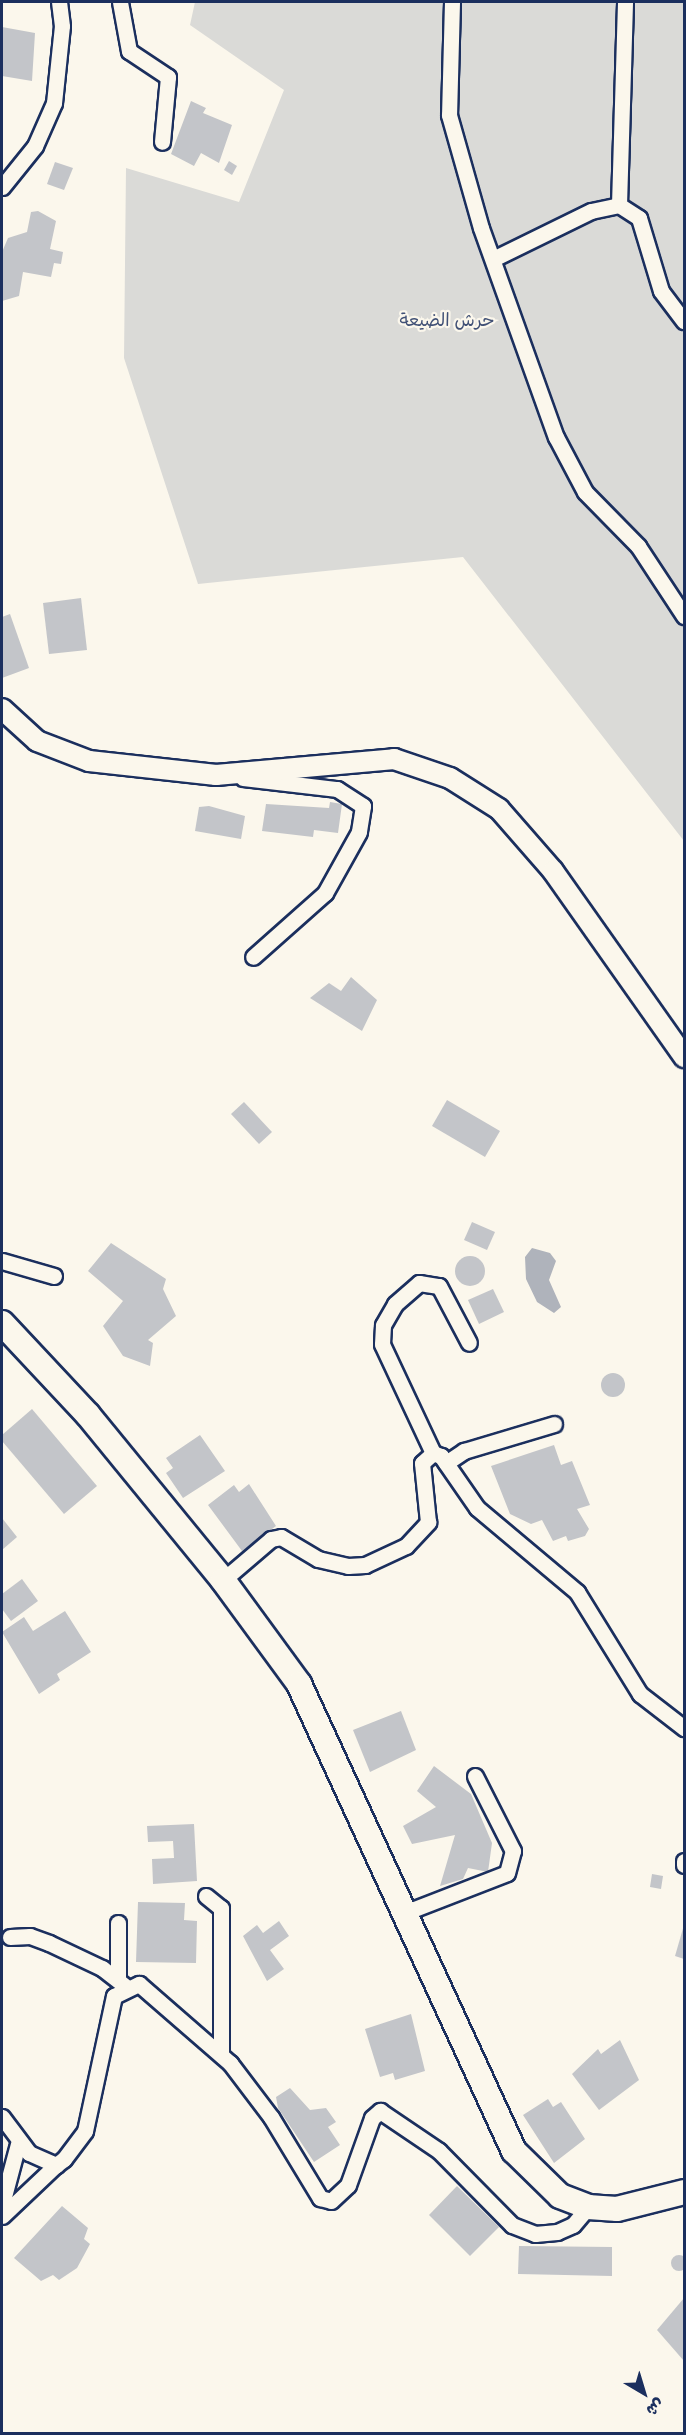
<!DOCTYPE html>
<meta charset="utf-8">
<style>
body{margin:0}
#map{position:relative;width:686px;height:2435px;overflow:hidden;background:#fbf7ec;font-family:Sriracha,"Playpen Sans Arabic",sans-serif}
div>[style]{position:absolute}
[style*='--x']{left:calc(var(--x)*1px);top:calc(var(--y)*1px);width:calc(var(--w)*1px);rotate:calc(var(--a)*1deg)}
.green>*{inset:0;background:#dadad7}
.water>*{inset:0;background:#afb3bb}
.building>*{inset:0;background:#c3c5c9}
.round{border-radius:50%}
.roads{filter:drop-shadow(2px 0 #1b2f5e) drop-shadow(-2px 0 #1b2f5e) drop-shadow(0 2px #1b2f5e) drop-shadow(0 -2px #1b2f5e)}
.minor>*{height:15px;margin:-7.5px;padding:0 7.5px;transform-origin:7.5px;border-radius:7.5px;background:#fbf7ec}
.tertiary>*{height:20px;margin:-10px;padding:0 10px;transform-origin:10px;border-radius:10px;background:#fbf7ec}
.primary>*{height:24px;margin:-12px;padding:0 12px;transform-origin:12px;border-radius:12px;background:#fbf7ec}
span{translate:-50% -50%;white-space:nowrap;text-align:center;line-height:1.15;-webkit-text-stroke:4.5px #fbf7ec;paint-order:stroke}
.park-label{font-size:18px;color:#415176}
.frame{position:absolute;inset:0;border:3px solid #1b2f5e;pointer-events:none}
.north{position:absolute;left:614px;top:2363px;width:60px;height:60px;-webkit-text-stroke:4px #fbf7ec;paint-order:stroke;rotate:142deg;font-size:16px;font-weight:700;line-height:24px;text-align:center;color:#1b2f5e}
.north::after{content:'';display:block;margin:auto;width:21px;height:27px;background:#1b2f5e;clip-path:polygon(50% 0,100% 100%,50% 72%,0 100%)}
</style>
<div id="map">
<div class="green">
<div style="clip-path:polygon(195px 2px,684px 2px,684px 841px,463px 557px,198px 584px,124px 358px,126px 168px,239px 202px,284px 90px,190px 25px)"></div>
</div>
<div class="water">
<div style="clip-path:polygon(532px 1248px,550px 1253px,556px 1261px,549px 1280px,561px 1307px,554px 1313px,537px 1302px,526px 1279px,525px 1257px)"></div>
</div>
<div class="building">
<div style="clip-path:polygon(2px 27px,35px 33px,32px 81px,2px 76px)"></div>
<div style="clip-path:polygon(191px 101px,206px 108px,203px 113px,232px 125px,219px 163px,201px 153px,194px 166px,171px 154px)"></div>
<div style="clip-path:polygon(229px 161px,237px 166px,232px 175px,224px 170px)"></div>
<div style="clip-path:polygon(55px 162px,73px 168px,64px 190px,47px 184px)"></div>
<div style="clip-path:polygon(38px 211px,56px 221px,50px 249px,63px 252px,61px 264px,54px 263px,51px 277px,23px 272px,19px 296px,2px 301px,2px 252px,8px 238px,27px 232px,31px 212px)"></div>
<div style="clip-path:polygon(81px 598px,87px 650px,49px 654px,43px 603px)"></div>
<div style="clip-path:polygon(10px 614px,29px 668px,2px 678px,2px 617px)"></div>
<div style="clip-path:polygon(330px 802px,342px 804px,338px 833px,314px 830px,313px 837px,262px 831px,266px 804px,329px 808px)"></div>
<div style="clip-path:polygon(209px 806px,245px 816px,241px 839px,195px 831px,199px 807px)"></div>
<div style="clip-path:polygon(351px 977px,377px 1000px,362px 1031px,310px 998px,329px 983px,341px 991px)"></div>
<div style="clip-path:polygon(447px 1100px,500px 1131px,485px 1157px,432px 1126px)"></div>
<div style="clip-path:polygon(244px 1102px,272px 1132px,259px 1144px,231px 1114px)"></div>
<div style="clip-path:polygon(472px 1222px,495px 1232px,487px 1250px,464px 1240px)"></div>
<div style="clip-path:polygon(111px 1243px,166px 1279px,163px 1289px,176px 1316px,148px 1340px,153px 1343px,150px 1366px,123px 1356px,103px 1326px,123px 1301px,88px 1271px)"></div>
<div class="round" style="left:455px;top:1256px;width:30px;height:30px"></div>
<div style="clip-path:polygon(493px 1289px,504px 1312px,479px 1324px,468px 1300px)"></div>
<div class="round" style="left:601px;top:1373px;width:24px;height:24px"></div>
<div style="clip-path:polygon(32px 1409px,97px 1486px,64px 1514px,2px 1441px,2px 1435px)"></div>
<div style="clip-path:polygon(200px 1435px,225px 1471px,183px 1498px,166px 1473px,173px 1468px,166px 1458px)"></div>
<div style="clip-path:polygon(554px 1445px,561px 1465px,572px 1461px,590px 1505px,577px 1509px,589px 1529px,585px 1536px,568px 1541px,566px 1536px,553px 1541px,542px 1520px,531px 1524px,510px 1514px,491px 1466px)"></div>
<div style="clip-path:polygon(249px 1484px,276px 1526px,242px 1551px,208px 1505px,234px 1485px,239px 1492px)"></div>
<div style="clip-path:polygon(2px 1518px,17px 1537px,2px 1550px)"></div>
<div style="clip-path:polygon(22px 1579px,38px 1601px,11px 1621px,2px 1609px,2px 1594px)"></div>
<div style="clip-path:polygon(65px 1611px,91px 1652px,57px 1674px,60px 1680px,39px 1694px,2px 1632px,24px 1617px,33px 1631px)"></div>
<div style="clip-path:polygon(401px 1711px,416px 1750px,370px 1772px,353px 1730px)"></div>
<div style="clip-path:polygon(434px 1766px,471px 1794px,492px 1843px,488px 1872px,468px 1868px,463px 1879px,440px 1886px,455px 1835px,412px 1844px,403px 1826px,436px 1807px,417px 1791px)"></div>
<div style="clip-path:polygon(194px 1824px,197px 1881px,153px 1884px,152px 1859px,174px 1858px,173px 1841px,148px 1842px,147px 1826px)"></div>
<div style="clip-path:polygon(652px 1874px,663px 1876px,661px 1889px,650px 1887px)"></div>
<div style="clip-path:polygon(138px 1902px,185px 1903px,184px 1920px,197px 1921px,196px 1963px,136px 1962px)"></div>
<div style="clip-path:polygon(279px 1921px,289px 1936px,270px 1950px,284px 1969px,267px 1981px,243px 1936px,257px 1925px,263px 1933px)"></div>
<div style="clip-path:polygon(684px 1925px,684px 1959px,675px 1956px)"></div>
<div style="clip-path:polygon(411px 2014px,425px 2071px,395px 2080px,393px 2073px,380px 2077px,365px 2029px)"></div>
<div style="clip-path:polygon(620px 2040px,639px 2080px,599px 2110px,572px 2074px,598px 2049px,601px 2054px)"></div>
<div style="clip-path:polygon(290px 2088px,310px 2110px,326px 2108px,336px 2122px,328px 2127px,340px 2145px,314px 2162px,278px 2108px,276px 2097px)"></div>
<div style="clip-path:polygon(548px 2099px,553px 2107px,561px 2102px,585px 2139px,554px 2163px,523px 2115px)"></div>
<div style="clip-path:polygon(457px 2186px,499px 2227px,470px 2256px,429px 2215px)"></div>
<div style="clip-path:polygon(62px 2206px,88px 2228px,84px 2239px,90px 2244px,77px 2268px,59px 2280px,53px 2275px,41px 2281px,14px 2258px)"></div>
<div style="clip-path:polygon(519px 2246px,612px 2247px,612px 2276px,518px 2274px)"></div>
<div class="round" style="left:671px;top:2255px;width:16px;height:16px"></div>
<div style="clip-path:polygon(684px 2298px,684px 2361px,657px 2330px)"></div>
</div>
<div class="roads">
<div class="minor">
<div style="--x:120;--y:2;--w:50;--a:79.6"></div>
<div style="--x:129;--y:51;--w:47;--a:33.7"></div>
<div style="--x:168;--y:77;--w:65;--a:95.3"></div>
<div style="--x:452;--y:2;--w:113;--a:91.5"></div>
<div style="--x:449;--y:115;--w:117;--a:74.2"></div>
<div style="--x:481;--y:228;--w:222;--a:70.3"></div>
<div style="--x:556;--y:437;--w:62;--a:62.2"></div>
<div style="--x:585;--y:492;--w:76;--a:45.5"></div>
<div style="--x:638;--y:546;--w:84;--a:56.7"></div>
<div style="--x:2;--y:187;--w:53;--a:-51.2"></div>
<div style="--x:35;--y:146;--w:47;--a:-66.2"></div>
<div style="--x:54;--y:103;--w:77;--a:-84.1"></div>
<div style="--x:62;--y:26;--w:24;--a:-97"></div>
<div style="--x:619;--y:205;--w:203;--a:-88.3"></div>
<div style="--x:493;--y:259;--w:109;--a:-26.1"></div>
<div style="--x:591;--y:211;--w:29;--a:-12"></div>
<div style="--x:619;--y:205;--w:24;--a:33"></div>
<div style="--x:639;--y:218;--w:76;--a:73.2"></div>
<div style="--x:661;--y:291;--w:38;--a:53"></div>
<div style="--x:243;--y:778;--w:95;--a:6.7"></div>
<div style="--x:337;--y:789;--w:31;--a:33"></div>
<div style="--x:363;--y:806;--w:26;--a:99"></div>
<div style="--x:359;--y:832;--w:70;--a:119.1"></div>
<div style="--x:325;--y:893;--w:96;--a:138.4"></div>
<div style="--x:2;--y:1261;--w:54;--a:16.1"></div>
<div style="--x:433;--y:1453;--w:120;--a:-115.1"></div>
<div style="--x:382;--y:1344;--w:19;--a:-87"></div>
<div style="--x:383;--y:1325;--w:24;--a:-60"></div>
<div style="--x:395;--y:1304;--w:32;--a:-41"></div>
<div style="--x:419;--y:1283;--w:20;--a:9"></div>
<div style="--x:439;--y:1286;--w:64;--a:62.2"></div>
<div style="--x:446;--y:1463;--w:22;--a:-34"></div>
<div style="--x:464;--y:1451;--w:94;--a:-16.7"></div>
<div style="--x:223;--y:1580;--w:63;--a:-40.5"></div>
<div style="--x:271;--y:1539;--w:10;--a:-11"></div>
<div style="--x:281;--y:1537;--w:43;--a:30.7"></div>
<div style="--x:318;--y:1559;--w:31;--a:13"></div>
<div style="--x:348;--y:1566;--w:17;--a:-3"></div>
<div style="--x:365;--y:1565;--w:45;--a:-24.9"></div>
<div style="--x:406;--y:1546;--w:33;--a:-47"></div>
<div style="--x:428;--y:1522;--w:59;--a:-95.8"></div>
<div style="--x:422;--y:1463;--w:15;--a:-42"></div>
<div style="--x:433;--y:1453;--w:9;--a:21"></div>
<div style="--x:441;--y:1456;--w:63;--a:55.3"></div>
<div style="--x:477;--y:1508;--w:131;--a:40"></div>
<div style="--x:577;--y:1592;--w:120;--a:58.3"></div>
<div style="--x:640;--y:1694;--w:56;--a:37.7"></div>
<div style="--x:684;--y:1861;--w:4;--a:90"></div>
<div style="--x:206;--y:1896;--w:19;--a:39"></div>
<div style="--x:221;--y:1908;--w:147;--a:90"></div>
<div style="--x:404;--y:1913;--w:110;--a:-21.2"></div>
<div style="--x:507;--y:1873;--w:23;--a:-75"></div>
<div style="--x:513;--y:1851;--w:84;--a:-116.9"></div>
<div style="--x:10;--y:1937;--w:20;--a:-3"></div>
<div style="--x:30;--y:1936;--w:20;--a:20"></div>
<div style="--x:49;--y:1943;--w:59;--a:25.3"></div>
<div style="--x:102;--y:1968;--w:29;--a:38"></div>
<div style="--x:118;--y:1977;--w:54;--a:-90"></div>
<div style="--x:2;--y:2117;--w:45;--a:53.1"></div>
<div style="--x:29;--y:2153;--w:30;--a:24"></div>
<div style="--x:56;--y:2165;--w:10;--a:-37"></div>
<div style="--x:64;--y:2159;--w:35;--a:-53"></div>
<div style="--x:85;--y:2131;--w:138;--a:-77.9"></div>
<div style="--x:114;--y:1996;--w:28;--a:-26"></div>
<div style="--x:139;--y:1984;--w:121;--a:41"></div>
<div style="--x:230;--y:2063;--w:68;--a:52.8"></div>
<div style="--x:271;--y:2117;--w:95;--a:58.8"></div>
<div style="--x:320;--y:2198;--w:11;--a:15"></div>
<div style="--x:331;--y:2201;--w:23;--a:-43"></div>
<div style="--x:348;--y:2185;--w:71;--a:-70.3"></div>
<div style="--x:372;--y:2118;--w:11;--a:-41"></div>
<div style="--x:380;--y:2111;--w:71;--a:34.1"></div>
<div style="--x:439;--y:2151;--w:104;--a:45.4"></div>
<div style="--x:512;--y:2225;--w:25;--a:21"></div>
<div style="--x:535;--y:2234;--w:22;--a:-5"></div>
<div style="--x:557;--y:2232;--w:17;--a:-24"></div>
<div style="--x:573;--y:2225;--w:23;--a:-50"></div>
<div style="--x:2;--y:2204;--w:62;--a:-75.1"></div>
<div style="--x:2;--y:2216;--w:74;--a:-43.4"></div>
</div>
<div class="tertiary">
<div style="--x:2;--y:709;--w:47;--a:42.4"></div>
<div style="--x:37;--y:741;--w:56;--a:21"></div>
<div style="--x:89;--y:761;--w:128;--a:6.3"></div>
<div style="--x:216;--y:775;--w:179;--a:-5.1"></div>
<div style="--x:394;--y:759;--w:59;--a:18.7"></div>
<div style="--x:450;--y:778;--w:58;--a:32.3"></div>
<div style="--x:499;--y:809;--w:82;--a:48.9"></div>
<div style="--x:553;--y:871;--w:228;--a:54.8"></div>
</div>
<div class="primary">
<div style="--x:2;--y:1323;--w:126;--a:46.9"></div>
<div style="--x:88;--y:1415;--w:213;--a:50.7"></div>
<div style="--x:223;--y:1580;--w:129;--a:53.8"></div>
<div style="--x:299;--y:1684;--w:514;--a:65.28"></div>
<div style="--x:514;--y:2151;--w:64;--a:44.4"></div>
<div style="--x:560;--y:2196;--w:30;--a:21"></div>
<div style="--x:588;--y:2207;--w:29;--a:4"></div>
<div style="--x:617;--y:2209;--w:69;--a:-14.2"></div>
</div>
</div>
<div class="park-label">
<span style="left:447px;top:320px">حرش الضيعة</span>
</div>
<div class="frame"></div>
<div class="north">ش</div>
</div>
